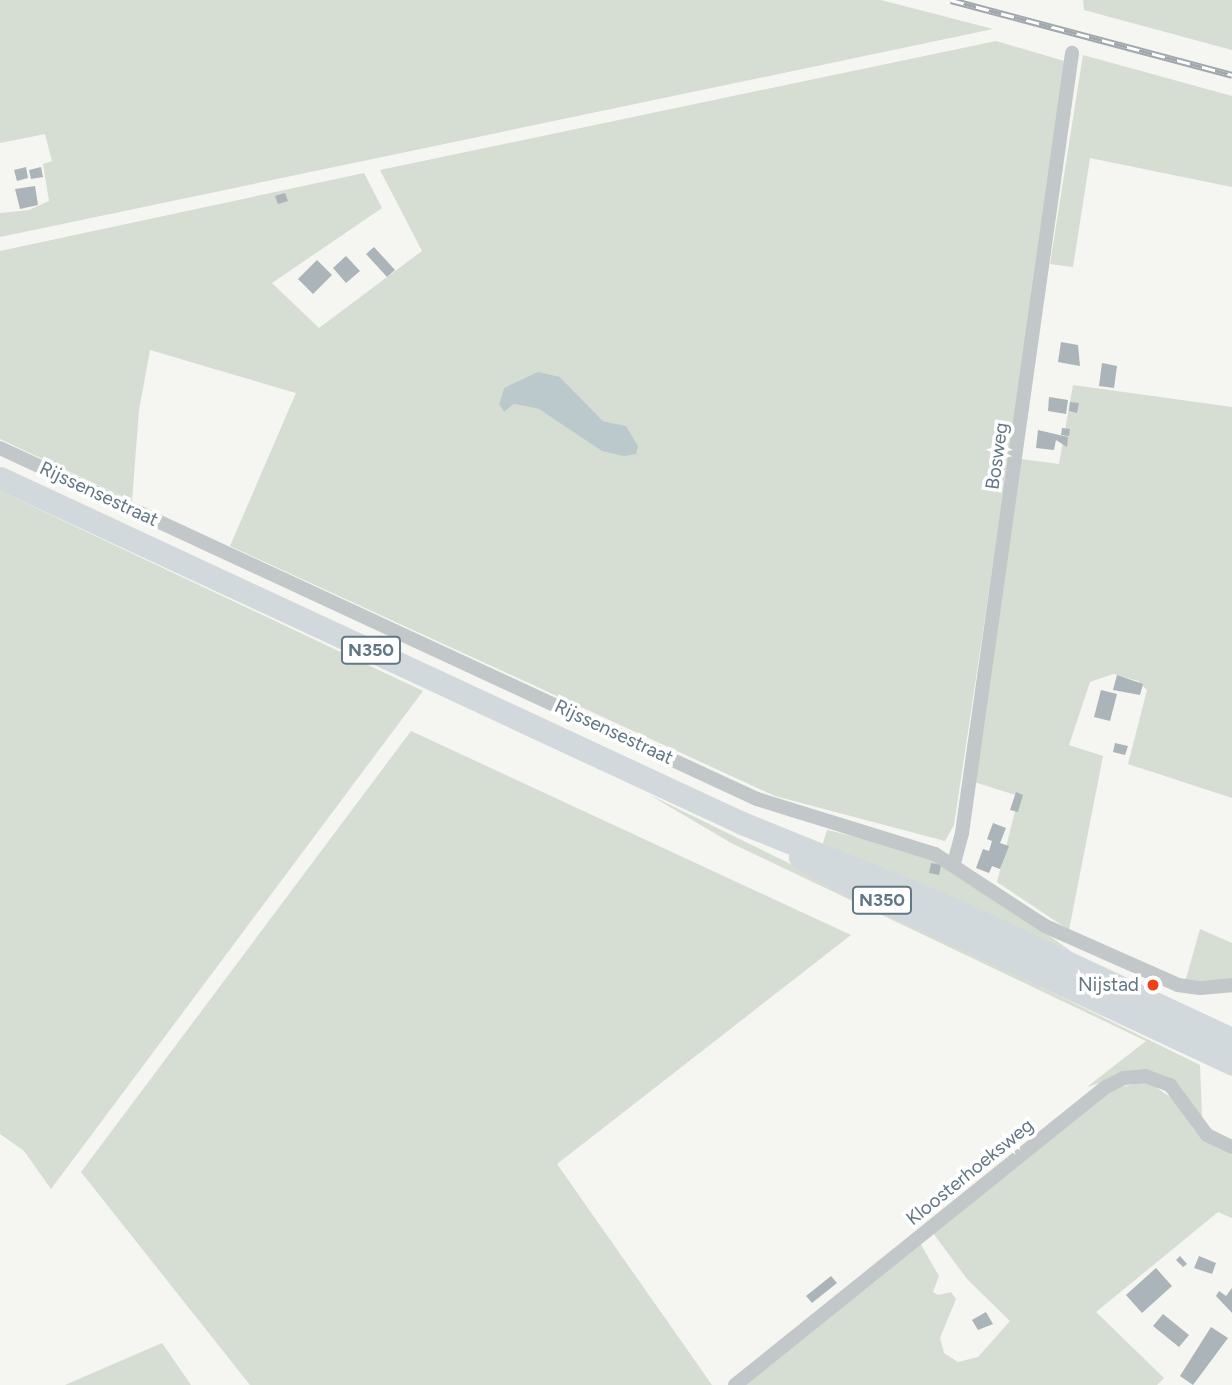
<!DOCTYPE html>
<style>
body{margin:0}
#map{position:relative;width:1232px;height:1385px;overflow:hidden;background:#f5f5f1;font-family:Figtree,sans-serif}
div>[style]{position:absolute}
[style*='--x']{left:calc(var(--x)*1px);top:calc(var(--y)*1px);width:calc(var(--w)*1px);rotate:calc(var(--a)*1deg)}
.green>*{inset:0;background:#d6ddd2}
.water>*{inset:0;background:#bbc8cc}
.building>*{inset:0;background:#abb4b9}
.street>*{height:14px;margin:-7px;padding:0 7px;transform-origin:7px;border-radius:7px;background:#c2c7c9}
.primary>*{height:23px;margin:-11.5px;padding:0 11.5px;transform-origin:11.5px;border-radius:11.5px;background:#d2d9dc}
.rail>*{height:7px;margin-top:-3.5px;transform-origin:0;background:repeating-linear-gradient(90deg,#fff 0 13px,#a0a8ad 0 26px);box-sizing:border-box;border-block:2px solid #a0a8ad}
.dots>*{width:19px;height:19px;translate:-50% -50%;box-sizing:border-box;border:4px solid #fff;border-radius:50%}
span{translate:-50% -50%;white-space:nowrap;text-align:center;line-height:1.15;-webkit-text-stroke:7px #fff;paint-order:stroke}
.shield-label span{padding:2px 5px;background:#fff;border:2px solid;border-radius:5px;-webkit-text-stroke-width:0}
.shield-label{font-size:18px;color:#627784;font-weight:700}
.street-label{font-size:19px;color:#627784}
.poi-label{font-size:19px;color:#627784}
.right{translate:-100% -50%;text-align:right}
</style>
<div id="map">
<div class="green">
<div style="clip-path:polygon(0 0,881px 0,993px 29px,0 237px,0 213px,29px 210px,49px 201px,43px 164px,52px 161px,45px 134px,0 143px)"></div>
<div style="clip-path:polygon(1083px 0,1232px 0,1232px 50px,1084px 10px)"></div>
<div style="clip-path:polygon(evenodd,996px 41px,1068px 62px,954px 825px,945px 841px,775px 796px,230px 546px,296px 393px,150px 350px,139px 410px,132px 501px,0 439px,0 251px,364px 173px,382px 208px,272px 283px,319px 328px,422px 251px,380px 170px,996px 41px,560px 377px,603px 421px,626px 426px,562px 423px,539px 409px,514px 404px,504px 412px,499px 404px,504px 388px,560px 377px)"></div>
<div style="clip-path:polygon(1083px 55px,1232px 96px,1232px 187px,1090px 158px,1073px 267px,1050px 264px)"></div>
<div style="clip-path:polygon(1073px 385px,1232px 407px,1232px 798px,1128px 764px,1147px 690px,1138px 681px,1113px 674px,1090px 682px,1069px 745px,1103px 756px,1069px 930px,997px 882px,1019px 796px,974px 782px,1021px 459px,1059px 464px)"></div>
<div style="clip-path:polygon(0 491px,423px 691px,51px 1189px,24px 1151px,0 1134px)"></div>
<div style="clip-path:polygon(411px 731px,851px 935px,557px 1164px,712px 1385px,250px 1385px,81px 1172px)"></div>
<div style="clip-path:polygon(648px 794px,1200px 1065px,1202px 1117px,1198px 1122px,1186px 1098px,1125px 1075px,1087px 1087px,1146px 1041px,731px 843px)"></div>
<div style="clip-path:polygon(827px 830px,922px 852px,986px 890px,1072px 952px,822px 846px)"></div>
<div style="clip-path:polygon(1200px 929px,1232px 943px,1232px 979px,1185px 982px)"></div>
<div style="clip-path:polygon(1147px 1081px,1180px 1104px,1194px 1130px,1210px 1144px,1232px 1155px,1232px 1218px,1218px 1212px,1096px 1312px,1164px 1378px,1157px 1385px,743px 1385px,920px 1243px,939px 1276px,933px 1292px,938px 1295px,951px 1292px,956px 1299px,940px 1338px,944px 1353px,958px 1362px,978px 1357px,1010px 1321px,967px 1279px,933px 1233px,1109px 1090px)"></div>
<div style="clip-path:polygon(162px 1343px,191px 1385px,65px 1385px)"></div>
</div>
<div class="water">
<div style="clip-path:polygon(538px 372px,560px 377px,603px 421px,626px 426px,638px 446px,636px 454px,624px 456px,602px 451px,539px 409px,514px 404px,504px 412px,499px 404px,504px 388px)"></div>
</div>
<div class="building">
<div style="clip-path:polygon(26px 167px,28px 178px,17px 181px,14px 170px)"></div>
<div style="clip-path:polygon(41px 167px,43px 177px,31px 179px,29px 170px)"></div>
<div style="clip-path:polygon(35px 186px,38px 205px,20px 209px,15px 189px)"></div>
<div style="clip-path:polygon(285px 193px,288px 201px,278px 204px,275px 196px)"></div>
<div style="clip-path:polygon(374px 247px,395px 270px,387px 277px,366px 254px)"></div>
<div style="clip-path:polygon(346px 256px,360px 271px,346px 283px,333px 268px)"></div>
<div style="clip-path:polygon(317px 260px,332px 275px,313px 294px,298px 279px)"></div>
<div style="clip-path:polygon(1061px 342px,1078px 345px,1080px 366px,1058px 362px)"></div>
<div style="clip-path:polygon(1102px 363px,1117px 366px,1114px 388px,1099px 386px)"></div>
<div style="clip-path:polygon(1049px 397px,1068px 400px,1066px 414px,1048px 411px)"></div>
<div style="clip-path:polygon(1070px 402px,1079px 403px,1077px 413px,1069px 411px)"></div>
<div style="clip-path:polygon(1062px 428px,1070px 429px,1069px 436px,1061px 435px)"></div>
<div style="clip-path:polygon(1038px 430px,1068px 437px,1067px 447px,1056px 440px,1054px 450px,1036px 448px)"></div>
<div style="clip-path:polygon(1117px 675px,1143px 684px,1140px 695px,1113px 690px)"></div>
<div style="clip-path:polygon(1101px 690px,1117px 694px,1110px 721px,1094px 717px)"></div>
<div style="clip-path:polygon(1115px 743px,1128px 746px,1125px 755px,1113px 752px)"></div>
<div style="clip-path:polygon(1016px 792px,1023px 795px,1018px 812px,1010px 810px)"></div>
<div style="clip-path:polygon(993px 823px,1006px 828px,1000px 843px,1009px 846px,1000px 869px,992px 866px,989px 873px,976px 868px,983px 849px,989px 851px,992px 841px,987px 839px)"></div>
<div style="clip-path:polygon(931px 863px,941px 865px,939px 875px,929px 873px)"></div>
<div style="clip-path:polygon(1180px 1256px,1187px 1264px,1183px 1267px,1176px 1260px)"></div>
<div style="clip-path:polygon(1199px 1256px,1216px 1263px,1212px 1274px,1194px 1268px)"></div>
<div style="clip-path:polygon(1156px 1268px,1172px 1286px,1142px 1313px,1126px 1295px)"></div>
<div style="clip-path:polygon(831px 1276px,837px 1283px,812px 1303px,806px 1296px)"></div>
<div style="clip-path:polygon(1232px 1288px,1232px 1313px,1216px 1296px,1219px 1291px,1226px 1296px)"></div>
<div style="clip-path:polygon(986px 1312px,993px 1324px,978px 1330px,972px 1320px)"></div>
<div style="clip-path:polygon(1163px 1314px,1189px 1335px,1179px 1347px,1153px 1326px)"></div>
<div style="clip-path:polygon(1211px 1327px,1228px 1338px,1193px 1385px,1180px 1376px)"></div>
</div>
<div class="street">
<div style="--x:0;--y:448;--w:834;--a:24.88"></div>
<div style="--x:757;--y:799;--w:186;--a:17.2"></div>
<div style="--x:935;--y:854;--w:131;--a:33.2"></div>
<div style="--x:1045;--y:926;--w:145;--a:23.9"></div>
<div style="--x:1178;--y:985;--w:22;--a:8"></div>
<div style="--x:1200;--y:988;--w:32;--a:-5"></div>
<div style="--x:954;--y:863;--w:31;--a:-75"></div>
<div style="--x:962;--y:833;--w:788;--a:-81.97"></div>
<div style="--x:735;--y:1385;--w:476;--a:-38.8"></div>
<div style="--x:1106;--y:1087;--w:20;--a:-27"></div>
<div style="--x:1124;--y:1078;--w:21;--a:-5"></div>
<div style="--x:1145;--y:1076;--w:27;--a:20"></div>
<div style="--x:1170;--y:1085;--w:62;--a:53.5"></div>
<div style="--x:1207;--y:1135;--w:28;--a:26"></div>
</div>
<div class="primary">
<div style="--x:0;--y:478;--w:818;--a:24.94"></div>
<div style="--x:742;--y:823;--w:211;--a:22"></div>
<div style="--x:938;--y:902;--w:324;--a:25"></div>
<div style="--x:800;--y:857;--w:46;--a:29.9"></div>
<div style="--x:840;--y:880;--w:433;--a:25.1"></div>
</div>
<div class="rail">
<div style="--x:951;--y:0;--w:291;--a:14.9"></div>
</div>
<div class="dots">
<div style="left:1153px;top:985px;background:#ee4118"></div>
</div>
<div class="shield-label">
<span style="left:371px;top:650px">N350</span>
<span style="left:882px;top:900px">N350</span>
</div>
<div class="street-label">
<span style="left:997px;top:456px;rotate:-82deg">Bosweg</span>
<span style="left:99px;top:494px;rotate:25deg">Rijssensestraat</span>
<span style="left:614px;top:732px;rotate:25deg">Rijssensestraat</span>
<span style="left:970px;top:1172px;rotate:-39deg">Kloosterhoeksweg</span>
</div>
<div class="poi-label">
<span class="right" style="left:1139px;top:985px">Nijstad</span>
</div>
</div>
